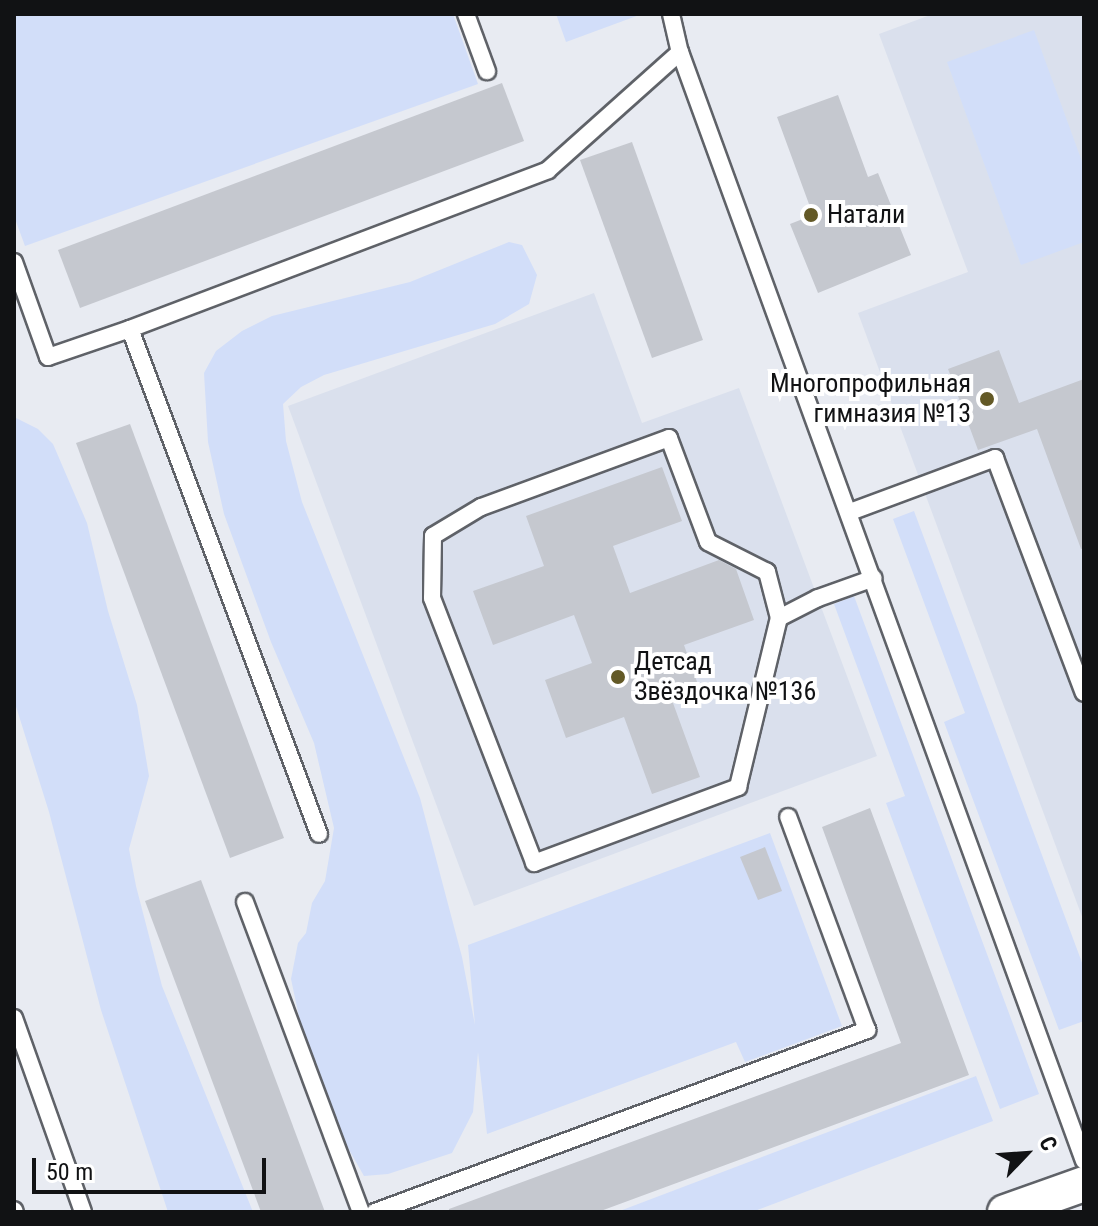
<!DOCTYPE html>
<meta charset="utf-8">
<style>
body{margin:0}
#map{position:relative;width:1098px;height:1226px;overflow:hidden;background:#e8ebf2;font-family:"Roboto Condensed",sans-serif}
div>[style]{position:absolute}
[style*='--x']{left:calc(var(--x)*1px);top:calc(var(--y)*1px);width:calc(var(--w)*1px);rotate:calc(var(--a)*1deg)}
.built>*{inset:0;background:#dae0ed}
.green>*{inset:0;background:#d2def9}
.building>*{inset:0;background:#c5c8cf}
.roads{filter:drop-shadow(2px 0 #5f6268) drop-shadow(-2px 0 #5f6268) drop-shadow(0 2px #5f6268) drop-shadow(0 -2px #5f6268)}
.lane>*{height:16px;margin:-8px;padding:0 8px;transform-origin:8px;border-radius:8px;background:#fff}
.street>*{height:34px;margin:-17px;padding:0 17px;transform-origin:17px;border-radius:17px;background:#fff}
.dots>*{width:22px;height:22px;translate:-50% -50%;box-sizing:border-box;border:4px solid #fff;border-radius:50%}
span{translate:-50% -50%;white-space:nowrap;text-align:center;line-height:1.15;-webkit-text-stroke:8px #fff;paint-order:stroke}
.poi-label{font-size:26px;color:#111214}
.left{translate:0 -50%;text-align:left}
.right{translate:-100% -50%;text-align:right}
.frame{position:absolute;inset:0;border:16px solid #111214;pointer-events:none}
.north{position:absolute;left:986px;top:1114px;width:80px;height:80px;-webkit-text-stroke:6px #fff;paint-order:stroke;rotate:65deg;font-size:22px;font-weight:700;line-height:32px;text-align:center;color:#111214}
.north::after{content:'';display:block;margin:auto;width:28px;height:36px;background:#111214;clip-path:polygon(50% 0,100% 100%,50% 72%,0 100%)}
.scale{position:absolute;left:32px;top:1158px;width:234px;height:36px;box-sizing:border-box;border:4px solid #111214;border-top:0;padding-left:10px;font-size:24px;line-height:28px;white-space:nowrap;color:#111214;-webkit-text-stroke:6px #fff;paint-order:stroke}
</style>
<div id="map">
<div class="built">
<div style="clip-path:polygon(933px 14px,1084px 14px,1084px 922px,858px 313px,968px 272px,879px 34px)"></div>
<div style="clip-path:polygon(594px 293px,642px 423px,739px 388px,877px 756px,474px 906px,288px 406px)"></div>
</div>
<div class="green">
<div style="clip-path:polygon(14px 14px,453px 14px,478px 84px,25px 246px,14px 216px)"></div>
<div style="clip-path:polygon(556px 14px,642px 14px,566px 42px)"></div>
<div style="clip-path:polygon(1034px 30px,1084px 167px,1084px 242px,1021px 265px,947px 62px)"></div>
<div style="clip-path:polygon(509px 242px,522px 245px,537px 275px,529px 304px,495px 324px,324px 375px,301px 387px,283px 404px,286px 441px,302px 502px,420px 798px,462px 957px,475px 1025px,468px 945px,770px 833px,842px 1026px,745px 1062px,736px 1042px,487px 1134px,478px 1052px,473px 1112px,452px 1153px,388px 1174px,364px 1176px,344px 1141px,302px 1031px,291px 979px,298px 943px,306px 933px,312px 903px,325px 881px,334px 828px,314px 743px,271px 642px,224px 514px,208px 442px,204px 373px,216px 351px,242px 331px,272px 316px,410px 282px)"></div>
<div style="clip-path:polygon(14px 417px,38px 429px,53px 444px,87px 523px,108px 611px,137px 705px,149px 776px,129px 849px,136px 886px,162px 986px,253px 1212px,168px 1212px,101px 1010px,49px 812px,14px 700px)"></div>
<div style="clip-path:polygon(914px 511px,1084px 968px,1084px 1021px,1059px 1030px,944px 722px,965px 713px,893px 519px)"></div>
<div style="clip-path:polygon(854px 596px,1039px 1094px,1000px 1109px,886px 803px,905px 796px,834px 604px)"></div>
<div style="clip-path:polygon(976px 1076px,993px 1121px,752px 1212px,617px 1212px)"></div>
</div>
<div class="building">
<div style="clip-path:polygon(502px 83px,524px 141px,80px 308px,58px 250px)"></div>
<div style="clip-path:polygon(838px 95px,868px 177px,878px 173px,911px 255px,818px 293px,790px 224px,813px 215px,777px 117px)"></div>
<div style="clip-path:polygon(632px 142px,703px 340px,652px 358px,580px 160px)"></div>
<div style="clip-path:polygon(999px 350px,1019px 403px,1084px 379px,1084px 548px,1081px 549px,1037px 429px,978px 450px,948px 369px)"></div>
<div style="clip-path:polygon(130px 424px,284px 838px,230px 858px,76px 443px)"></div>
<div style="clip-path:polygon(662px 467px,682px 521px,613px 546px,630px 593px,719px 560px,736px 569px,754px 620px,684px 645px,701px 693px,673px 703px,700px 777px,652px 794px,624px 717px,566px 738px,545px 680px,592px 663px,574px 615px,493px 645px,473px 591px,544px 566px,526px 516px)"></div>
<div style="clip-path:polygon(870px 808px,969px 1075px,598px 1212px,449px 1212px,449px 1209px,901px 1043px,822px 827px)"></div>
<div style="clip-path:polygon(765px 847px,782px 891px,758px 900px,740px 857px)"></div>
<div style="clip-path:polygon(201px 880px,300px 1145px,325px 1212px,261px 1212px,145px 901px)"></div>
</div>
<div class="roads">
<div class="lane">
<div style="--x:466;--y:14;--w:61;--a:69.8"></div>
<div style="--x:671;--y:14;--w:39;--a:77"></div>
<div style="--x:680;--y:52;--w:1180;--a:69.98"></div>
<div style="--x:14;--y:262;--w:101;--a:70.3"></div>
<div style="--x:48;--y:357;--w:87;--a:-18.9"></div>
<div style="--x:130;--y:329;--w:447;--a:-20.8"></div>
<div style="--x:548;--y:170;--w:177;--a:-41.8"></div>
<div style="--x:130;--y:329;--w:539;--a:69.48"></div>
<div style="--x:850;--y:512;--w:155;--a:-20.4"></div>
<div style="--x:995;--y:458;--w:251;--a:69.3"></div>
<div style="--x:779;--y:618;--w:48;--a:-104.6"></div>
<div style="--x:767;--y:572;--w:66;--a:-153"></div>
<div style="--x:708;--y:542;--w:111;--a:-110.6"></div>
<div style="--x:669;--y:438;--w:200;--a:159.8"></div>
<div style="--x:481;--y:507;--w:56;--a:148.9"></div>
<div style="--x:433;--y:536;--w:62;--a:90.9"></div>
<div style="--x:432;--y:598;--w:284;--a:68.9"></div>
<div style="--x:534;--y:863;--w:218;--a:-20.4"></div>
<div style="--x:738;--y:787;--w:174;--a:-76.4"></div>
<div style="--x:779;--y:618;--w:44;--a:-27.1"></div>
<div style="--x:818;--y:598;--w:59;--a:-19.7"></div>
<div style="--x:245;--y:902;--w:331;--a:69.5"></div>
<div style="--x:14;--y:1018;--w:206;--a:70.4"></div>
<div style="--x:14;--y:1210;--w:2;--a:63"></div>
<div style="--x:375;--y:1212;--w:525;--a:-20.3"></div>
<div style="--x:867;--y:1030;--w:227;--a:-110.3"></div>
</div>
<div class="street">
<div style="--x:1005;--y:1212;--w:84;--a:-19.5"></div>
</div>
</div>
<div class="dots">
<div style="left:811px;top:215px;background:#635926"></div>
<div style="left:987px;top:399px;background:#635926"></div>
<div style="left:618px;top:677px;background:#635926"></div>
</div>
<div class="poi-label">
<span class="left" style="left:827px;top:215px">Натали</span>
<span class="right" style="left:971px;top:399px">Многопрофильная<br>гимназия №13</span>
<span class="left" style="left:634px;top:677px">Детсад<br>Звёздочка №136</span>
</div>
<div class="frame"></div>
<div class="north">С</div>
<div class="scale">50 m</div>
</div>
